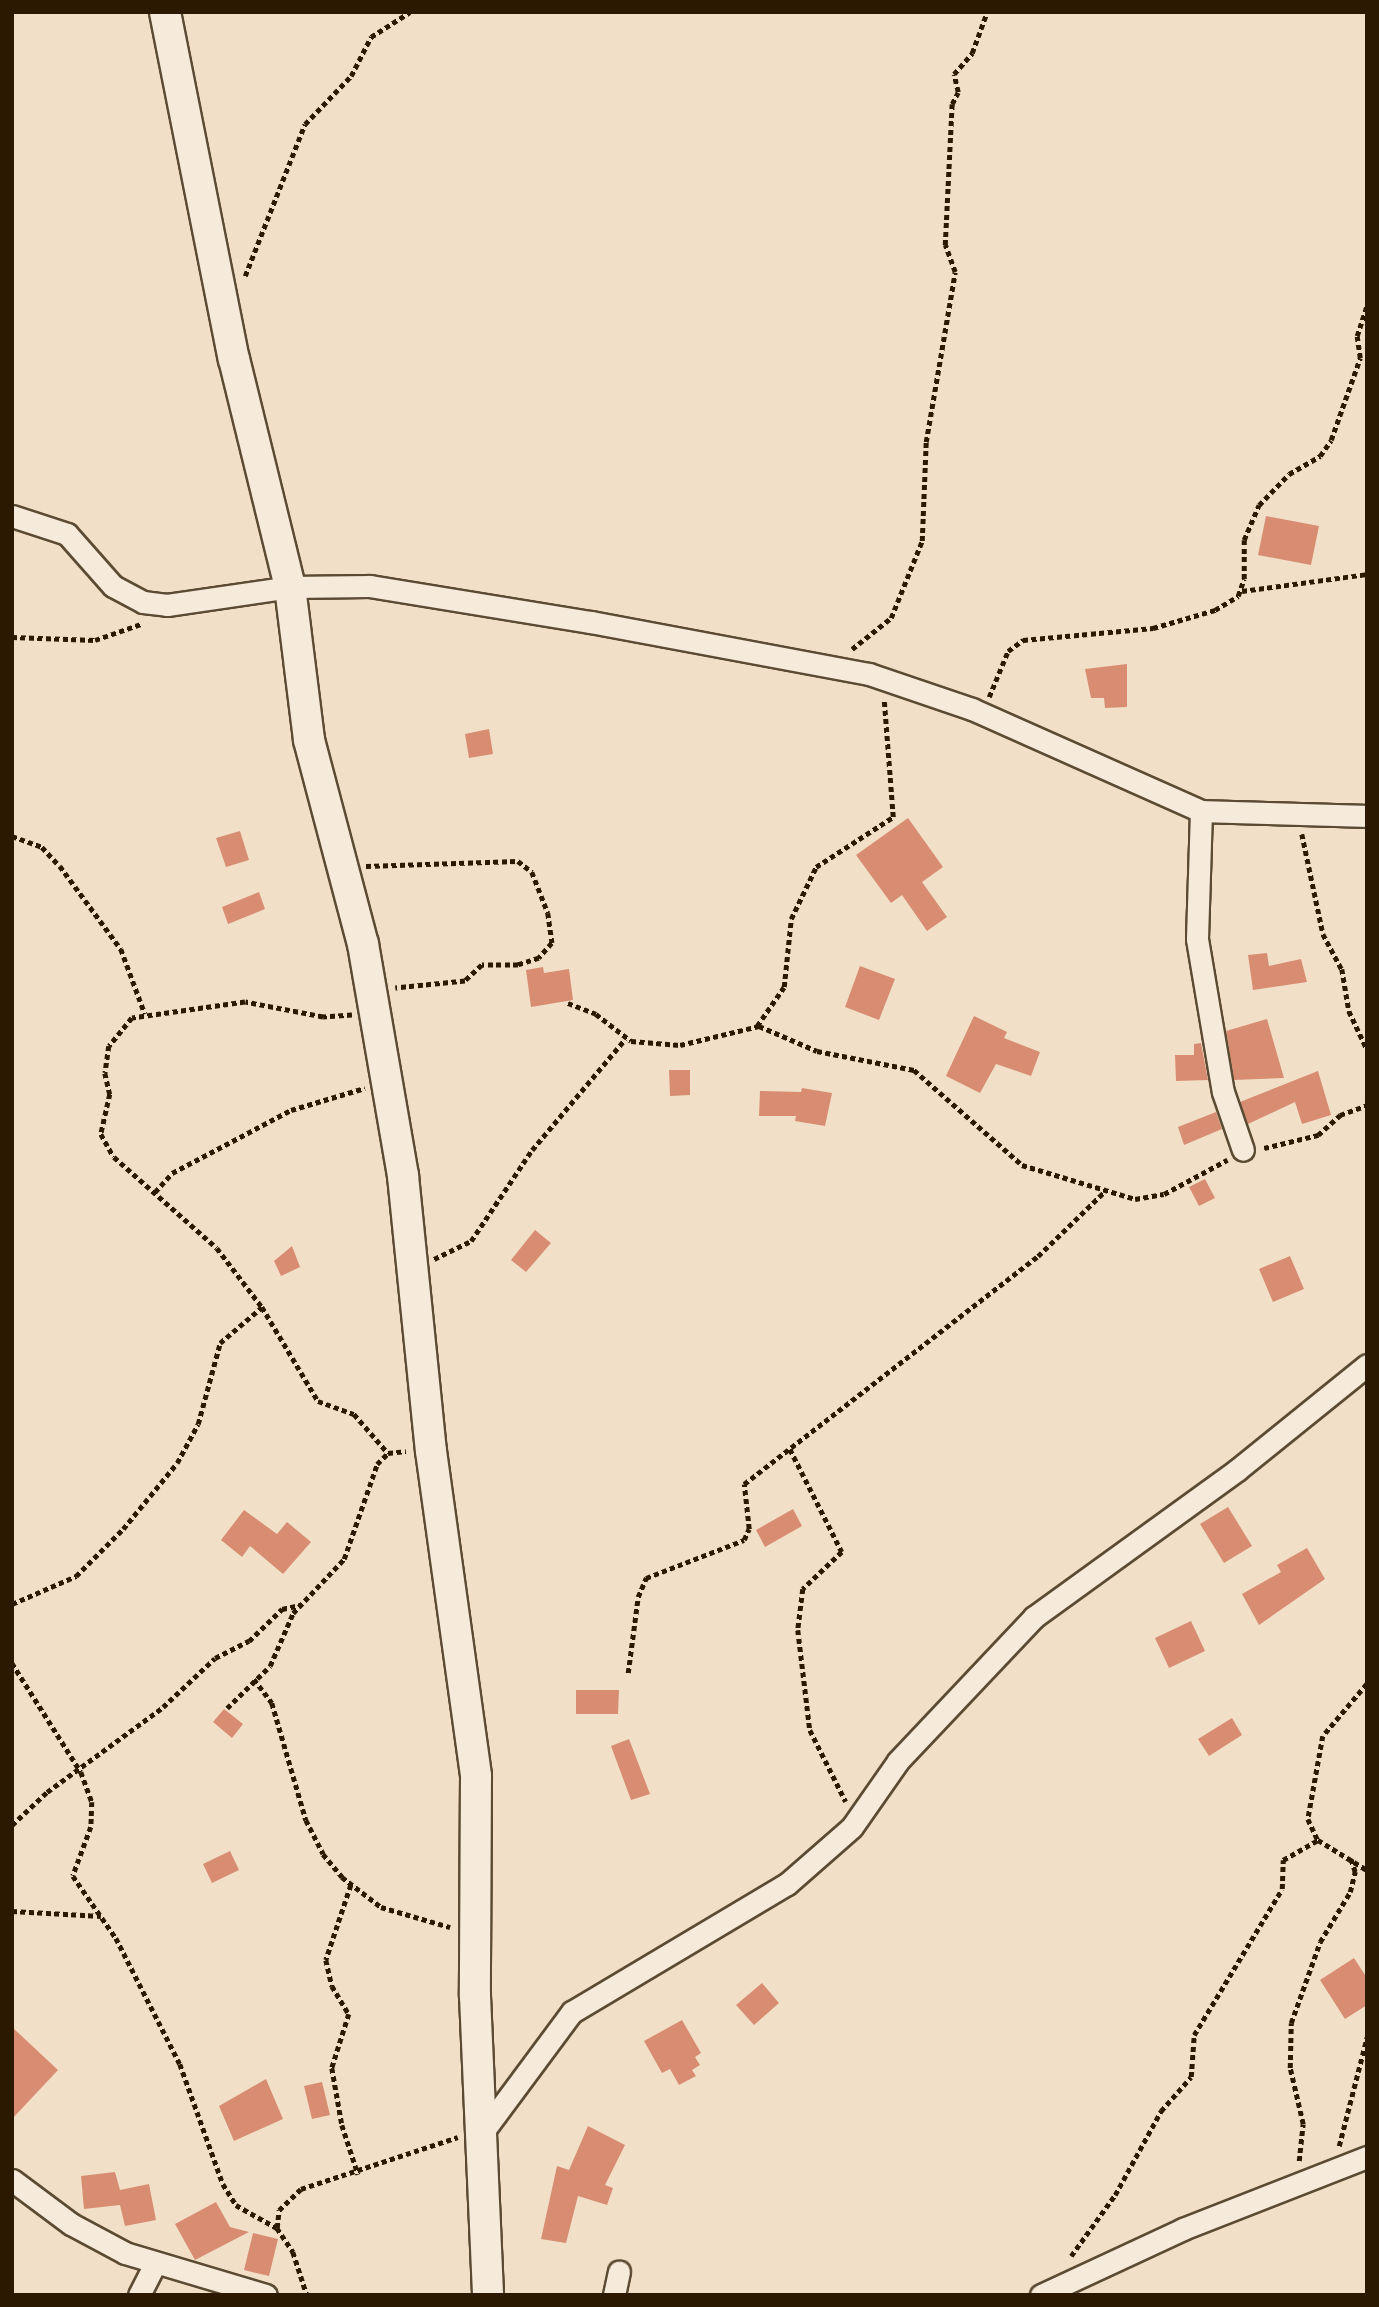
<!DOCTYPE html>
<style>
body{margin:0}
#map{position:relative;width:1379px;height:2307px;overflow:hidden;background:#f1e0c7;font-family:"Sorts Mill Goudy",serif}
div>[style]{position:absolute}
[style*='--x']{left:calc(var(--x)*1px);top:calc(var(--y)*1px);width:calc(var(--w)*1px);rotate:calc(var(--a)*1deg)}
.building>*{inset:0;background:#d88d73}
.path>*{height:4.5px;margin-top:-2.25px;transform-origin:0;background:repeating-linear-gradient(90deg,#2b1902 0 5px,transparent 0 8.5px)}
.roads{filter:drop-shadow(2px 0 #5c4b33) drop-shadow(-2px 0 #5c4b33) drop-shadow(0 2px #5c4b33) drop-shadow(0 -2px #5c4b33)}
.street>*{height:21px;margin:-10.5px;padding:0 10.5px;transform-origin:10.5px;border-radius:10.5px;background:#f6ebdb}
.secondary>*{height:30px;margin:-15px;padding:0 15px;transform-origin:15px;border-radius:15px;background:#f6ebdb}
span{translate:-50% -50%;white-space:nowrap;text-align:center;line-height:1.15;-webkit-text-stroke:5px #f6ebdb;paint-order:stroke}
.frame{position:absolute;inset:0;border:14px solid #2b1902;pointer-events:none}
</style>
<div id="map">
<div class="building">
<div style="clip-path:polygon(1266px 516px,1319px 526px,1311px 565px,1258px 555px)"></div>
<div style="clip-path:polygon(1127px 664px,1127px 707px,1105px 708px,1104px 698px,1091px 698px,1085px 669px)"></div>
<div style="clip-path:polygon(489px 729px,493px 754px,469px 758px,465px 734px)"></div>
<div style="clip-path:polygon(908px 818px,943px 867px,922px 882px,947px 917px,927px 931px,902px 895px,891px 903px,856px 855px)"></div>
<div style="clip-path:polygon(240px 831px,249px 860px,226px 867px,216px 838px)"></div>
<div style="clip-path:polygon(259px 892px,265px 909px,228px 924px,222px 907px)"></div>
<div style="clip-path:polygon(1267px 953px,1269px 966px,1301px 959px,1307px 982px,1253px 990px,1248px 955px)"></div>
<div style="clip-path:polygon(860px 966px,895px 979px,879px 1020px,845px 1007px)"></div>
<div style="clip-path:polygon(543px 967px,544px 973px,569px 969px,573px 1000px,531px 1007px,526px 970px)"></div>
<div style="clip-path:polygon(974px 1016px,1007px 1032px,1004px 1038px,1040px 1052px,1031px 1076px,996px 1064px,980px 1093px,946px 1076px)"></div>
<div style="clip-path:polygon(1267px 1019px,1284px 1078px,1234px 1080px,1226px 1031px)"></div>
<div style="clip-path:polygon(1201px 1043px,1208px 1080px,1176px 1081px,1175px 1055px,1194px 1055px,1194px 1044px)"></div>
<div style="clip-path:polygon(669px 1070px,690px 1070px,690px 1095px,670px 1096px)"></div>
<div style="clip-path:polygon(1318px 1071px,1331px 1115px,1302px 1124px,1295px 1102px,1248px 1124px,1240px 1102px)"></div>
<div style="clip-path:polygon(802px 1088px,832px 1093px,825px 1126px,795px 1121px,796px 1116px,759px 1116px,760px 1091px,801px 1092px)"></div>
<div style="clip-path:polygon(1216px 1112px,1222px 1129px,1184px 1145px,1178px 1127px)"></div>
<div style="clip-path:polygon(1205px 1179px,1215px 1198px,1199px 1206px,1189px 1187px)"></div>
<div style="clip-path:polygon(535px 1230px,551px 1243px,526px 1272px,511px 1260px)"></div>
<div style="clip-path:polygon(292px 1246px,300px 1267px,281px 1276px,274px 1261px)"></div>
<div style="clip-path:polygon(1290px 1256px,1304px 1289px,1273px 1302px,1259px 1269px)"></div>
<div style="clip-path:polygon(1228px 1507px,1252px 1546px,1224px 1563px,1200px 1524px)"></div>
<div style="clip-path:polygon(793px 1509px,802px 1526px,765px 1547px,756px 1530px)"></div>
<div style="clip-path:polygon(244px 1510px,277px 1534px,287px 1522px,311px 1542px,283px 1574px,250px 1546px,242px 1557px,221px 1540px)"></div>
<div style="clip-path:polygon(1307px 1548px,1325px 1579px,1259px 1625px,1242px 1594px,1281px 1572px,1277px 1565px)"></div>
<div style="clip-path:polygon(1191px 1621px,1205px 1651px,1169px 1668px,1155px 1638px)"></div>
<div style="clip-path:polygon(576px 1690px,619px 1690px,618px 1714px,576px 1714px)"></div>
<div style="clip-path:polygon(224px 1709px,243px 1724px,232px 1738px,213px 1722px)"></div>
<div style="clip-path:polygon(1232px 1718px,1242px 1735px,1209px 1756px,1198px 1739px)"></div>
<div style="clip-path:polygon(629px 1739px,650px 1794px,631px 1800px,611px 1746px)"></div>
<div style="clip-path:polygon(230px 1851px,239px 1870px,212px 1883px,203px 1864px)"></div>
<div style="clip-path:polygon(1354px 1958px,1367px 1978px,1367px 2005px,1345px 2019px,1320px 1980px)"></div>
<div style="clip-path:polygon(762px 1983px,779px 2003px,754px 2025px,736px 2005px)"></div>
<div style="clip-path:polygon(682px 2020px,701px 2053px,695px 2057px,700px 2065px,692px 2070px,696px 2076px,679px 2085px,670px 2069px,662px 2073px,644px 2041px)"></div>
<div style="clip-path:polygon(12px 2027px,58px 2070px,12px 2119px)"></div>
<div style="clip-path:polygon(266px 2079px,283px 2119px,234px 2141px,219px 2106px)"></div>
<div style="clip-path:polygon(322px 2082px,330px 2115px,312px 2119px,304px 2086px)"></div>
<div style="clip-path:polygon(588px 2126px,625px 2145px,605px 2185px,613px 2188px,607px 2205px,578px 2196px,566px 2243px,541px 2239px,557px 2166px,569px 2170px)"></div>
<div style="clip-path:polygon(115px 2172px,120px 2190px,149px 2184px,156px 2220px,125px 2226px,120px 2205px,84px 2209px,81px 2176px)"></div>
<div style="clip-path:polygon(216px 2202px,230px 2227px,249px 2232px,195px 2260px,175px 2224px)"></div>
<div style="clip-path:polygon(253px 2233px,278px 2239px,269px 2276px,244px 2270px)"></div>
</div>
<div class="path">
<div style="--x:245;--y:276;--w:163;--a:-68.5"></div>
<div style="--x:305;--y:124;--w:66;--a:-46.2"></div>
<div style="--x:351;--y:76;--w:44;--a:-62.9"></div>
<div style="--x:371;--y:37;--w:46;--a:-32.7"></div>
<div style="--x:1242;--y:591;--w:126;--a:-7.7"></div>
<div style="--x:12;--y:637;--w:83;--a:2.1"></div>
<div style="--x:95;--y:640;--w:49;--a:-19.2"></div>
<div style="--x:852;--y:649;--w:50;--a:-38.5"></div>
<div style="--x:891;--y:618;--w:83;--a:-68.1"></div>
<div style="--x:922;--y:541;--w:99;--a:-87.7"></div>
<div style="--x:926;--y:442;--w:172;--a:-80.3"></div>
<div style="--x:955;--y:272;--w:29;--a:-110"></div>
<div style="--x:945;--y:245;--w:141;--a:-87.2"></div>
<div style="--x:952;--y:104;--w:13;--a:-63"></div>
<div style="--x:958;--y:92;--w:18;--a:-103"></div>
<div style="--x:954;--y:74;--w:28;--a:-49"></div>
<div style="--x:972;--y:53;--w:44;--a:-69.9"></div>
<div style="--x:989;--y:697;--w:50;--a:-67.6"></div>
<div style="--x:1008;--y:651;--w:19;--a:-36"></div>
<div style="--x:1023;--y:640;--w:131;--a:-5.3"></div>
<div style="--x:1153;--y:628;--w:65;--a:-16.2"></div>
<div style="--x:1215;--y:610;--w:27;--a:-31"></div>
<div style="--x:1238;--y:596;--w:18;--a:-71"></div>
<div style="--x:1244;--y:579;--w:39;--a:-90"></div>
<div style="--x:1244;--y:540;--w:38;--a:-67"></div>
<div style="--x:1259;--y:505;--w:43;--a:-45.9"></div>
<div style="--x:1289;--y:474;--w:36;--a:-30"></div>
<div style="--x:1320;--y:456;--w:19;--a:-55"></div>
<div style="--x:1331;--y:440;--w:87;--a:-70.5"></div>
<div style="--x:1360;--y:358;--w:22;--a:-98"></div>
<div style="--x:1357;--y:336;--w:32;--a:-72"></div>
<div style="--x:1302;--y:834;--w:102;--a:78.1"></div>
<div style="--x:1323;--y:934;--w:40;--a:62"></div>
<div style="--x:1342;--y:969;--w:43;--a:80.5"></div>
<div style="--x:1349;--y:1011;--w:42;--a:64.7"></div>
<div style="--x:12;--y:836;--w:32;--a:20"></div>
<div style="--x:42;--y:847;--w:26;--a:47"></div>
<div style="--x:60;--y:866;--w:103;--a:53.7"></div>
<div style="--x:121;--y:949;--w:69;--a:69.7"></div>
<div style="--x:366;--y:866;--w:152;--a:-1.9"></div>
<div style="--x:518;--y:861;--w:18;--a:38"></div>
<div style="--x:532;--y:872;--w:44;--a:68.7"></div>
<div style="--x:548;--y:913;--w:30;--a:82"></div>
<div style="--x:552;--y:943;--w:20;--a:131"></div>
<div style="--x:539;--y:958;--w:22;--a:162"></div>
<div style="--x:518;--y:965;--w:36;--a:180"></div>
<div style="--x:482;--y:965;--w:23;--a:137"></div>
<div style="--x:465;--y:981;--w:70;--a:174.3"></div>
<div style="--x:568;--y:1003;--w:30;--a:21"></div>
<div style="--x:596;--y:1014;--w:44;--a:37.6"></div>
<div style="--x:631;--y:1041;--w:49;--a:4.7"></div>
<div style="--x:680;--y:1045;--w:81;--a:-13.5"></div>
<div style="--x:759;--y:1026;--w:63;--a:23.3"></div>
<div style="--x:817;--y:1051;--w:99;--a:11.1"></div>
<div style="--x:914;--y:1070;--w:144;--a:41.3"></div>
<div style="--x:1022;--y:1165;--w:118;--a:16.7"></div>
<div style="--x:1135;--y:1199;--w:29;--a:-10"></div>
<div style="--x:1164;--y:1194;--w:72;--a:-28.4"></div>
<div style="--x:352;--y:1015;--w:29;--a:176"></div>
<div style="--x:323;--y:1017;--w:79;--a:-169.1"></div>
<div style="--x:245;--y:1002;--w:114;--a:171.9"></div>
<div style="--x:132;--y:1018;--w:36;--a:129"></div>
<div style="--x:109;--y:1046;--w:27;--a:98"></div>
<div style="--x:105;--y:1073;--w:22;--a:77"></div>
<div style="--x:110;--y:1094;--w:41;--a:102.7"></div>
<div style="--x:101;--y:1134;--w:26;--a:61"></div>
<div style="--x:114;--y:1157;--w:137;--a:41.5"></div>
<div style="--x:217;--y:1248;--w:74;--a:52.7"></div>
<div style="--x:262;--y:1307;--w:109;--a:59.2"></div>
<div style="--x:318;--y:1401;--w:38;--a:20"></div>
<div style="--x:354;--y:1414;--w:52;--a:48.9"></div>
<div style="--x:757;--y:1026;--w:47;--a:-55.3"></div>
<div style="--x:784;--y:987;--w:68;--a:-84.1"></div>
<div style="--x:791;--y:919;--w:58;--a:-64.3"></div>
<div style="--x:816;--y:867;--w:92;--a:-33"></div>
<div style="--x:893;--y:817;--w:116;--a:-94.4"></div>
<div style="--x:1264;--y:1148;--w:56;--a:-13.5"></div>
<div style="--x:1318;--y:1135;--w:30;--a:-42"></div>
<div style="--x:1340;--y:1115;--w:29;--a:-20"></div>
<div style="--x:155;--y:1192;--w:25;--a:-48"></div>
<div style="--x:172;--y:1173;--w:135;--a:-27.9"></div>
<div style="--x:291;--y:1110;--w:77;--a:-16.6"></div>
<div style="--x:434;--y:1259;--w:41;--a:-25.9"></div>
<div style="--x:471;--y:1241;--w:110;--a:-56.2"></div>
<div style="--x:532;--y:1150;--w:145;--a:-50"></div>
<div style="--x:790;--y:1449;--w:115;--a:63.2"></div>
<div style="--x:842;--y:1552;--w:54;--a:136.5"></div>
<div style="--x:803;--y:1589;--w:41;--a:97"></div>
<div style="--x:798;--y:1630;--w:101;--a:83.2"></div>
<div style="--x:810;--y:1730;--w:80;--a:63.4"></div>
<div style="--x:12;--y:1604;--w:70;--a:-23.6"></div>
<div style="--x:76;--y:1576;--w:66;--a:-45"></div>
<div style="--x:123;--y:1529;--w:85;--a:-50.7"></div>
<div style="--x:177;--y:1463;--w:44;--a:-61.7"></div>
<div style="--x:198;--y:1424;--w:84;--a:-74.8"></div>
<div style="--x:220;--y:1343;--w:55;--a:-40.6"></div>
<div style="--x:12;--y:1663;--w:129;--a:57.7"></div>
<div style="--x:81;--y:1772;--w:32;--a:70"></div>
<div style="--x:92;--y:1802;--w:25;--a:92"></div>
<div style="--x:91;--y:1827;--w:52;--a:110.2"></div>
<div style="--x:73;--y:1876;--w:75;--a:55.3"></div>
<div style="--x:116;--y:1938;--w:141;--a:63.1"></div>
<div style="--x:180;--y:2064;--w:127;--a:70.3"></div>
<div style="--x:223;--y:2184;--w:25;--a:58"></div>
<div style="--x:236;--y:2205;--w:47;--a:29.3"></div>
<div style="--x:277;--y:2228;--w:29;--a:56"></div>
<div style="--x:293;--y:2252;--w:45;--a:72"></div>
<div style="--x:628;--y:1673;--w:77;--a:-82.5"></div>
<div style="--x:638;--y:1597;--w:21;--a:-67"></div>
<div style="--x:646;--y:1578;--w:105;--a:-21.2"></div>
<div style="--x:744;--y:1540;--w:12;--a:-66"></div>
<div style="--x:749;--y:1529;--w:45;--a:-96.3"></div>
<div style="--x:744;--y:1484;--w:372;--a:-37.8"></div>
<div style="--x:1038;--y:1256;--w:93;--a:-44.1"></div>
<div style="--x:254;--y:1679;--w:30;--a:53"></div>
<div style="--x:272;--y:1703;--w:122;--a:73.8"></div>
<div style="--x:306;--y:1820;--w:38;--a:63"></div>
<div style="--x:323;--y:1854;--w:30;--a:50"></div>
<div style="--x:342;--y:1877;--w:49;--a:37.6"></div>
<div style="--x:381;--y:1907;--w:72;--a:16.2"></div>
<div style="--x:1367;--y:1684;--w:68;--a:130.2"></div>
<div style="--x:1323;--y:1736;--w:84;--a:100.2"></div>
<div style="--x:1308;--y:1819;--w:23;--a:65"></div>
<div style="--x:1318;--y:1840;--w:57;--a:31.5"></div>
<div style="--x:227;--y:1708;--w:60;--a:-44.3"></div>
<div style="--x:270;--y:1666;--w:58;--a:-66.5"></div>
<div style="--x:293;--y:1613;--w:74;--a:-46.6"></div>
<div style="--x:344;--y:1559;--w:101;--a:-70.8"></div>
<div style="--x:377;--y:1464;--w:16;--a:-45"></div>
<div style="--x:388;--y:1453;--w:18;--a:-6"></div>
<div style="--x:12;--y:1825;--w:48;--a:-43.3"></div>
<div style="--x:47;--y:1792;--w:144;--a:-36.2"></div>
<div style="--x:163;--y:1707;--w:71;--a:-43.3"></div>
<div style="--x:215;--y:1658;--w:38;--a:-27"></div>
<div style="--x:249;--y:1641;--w:46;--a:-44.1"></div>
<div style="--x:282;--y:1609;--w:19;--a:-12"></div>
<div style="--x:351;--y:1885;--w:79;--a:108.4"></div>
<div style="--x:326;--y:1960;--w:27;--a:77"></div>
<div style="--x:332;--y:1986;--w:33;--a:59"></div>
<div style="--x:349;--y:2014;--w:57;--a:107.5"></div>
<div style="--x:332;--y:2068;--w:58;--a:80"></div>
<div style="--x:342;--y:2125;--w:52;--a:71.9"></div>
<div style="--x:12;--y:1911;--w:89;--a:3.2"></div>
<div style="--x:1339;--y:2146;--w:113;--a:-75.6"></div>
<div style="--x:1299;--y:2161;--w:37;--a:-84"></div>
<div style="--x:1303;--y:2124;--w:57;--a:-103.1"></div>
<div style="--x:1290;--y:2068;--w:45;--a:-88.7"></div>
<div style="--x:1291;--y:2023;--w:86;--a:-70.3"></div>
<div style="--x:1320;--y:1942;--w:58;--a:-59"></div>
<div style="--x:1350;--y:1892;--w:21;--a:-76"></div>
<div style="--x:1355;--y:1872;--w:16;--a:-108"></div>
<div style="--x:277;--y:2228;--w:18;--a:-84"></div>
<div style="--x:279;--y:2210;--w:30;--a:-44"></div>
<div style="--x:301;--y:2189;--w:165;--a:-18.3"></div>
<div style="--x:1071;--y:2256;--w:75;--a:-54.2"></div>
<div style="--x:1115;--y:2195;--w:96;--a:-61.3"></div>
<div style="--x:1161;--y:2111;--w:45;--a:-48.6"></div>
<div style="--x:1191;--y:2077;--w:42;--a:-85.9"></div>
<div style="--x:1194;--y:2035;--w:170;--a:-58.9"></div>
<div style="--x:1282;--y:1889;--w:29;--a:-88"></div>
<div style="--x:1283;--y:1860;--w:40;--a:-29.7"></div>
</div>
<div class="roads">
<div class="street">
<div style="--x:12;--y:516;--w:58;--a:18.1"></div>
<div style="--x:67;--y:534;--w:69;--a:48.5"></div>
<div style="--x:113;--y:586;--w:34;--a:28"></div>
<div style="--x:143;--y:602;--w:24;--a:7"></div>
<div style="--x:167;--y:605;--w:124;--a:-8.3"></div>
<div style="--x:290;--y:587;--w:80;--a:-0.7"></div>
<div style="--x:370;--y:586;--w:224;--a:9.3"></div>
<div style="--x:591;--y:622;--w:283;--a:10.6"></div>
<div style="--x:869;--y:674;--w:109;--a:18.8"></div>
<div style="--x:972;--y:709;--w:251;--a:24"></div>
<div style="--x:1201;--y:811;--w:166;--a:1.7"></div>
<div style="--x:1201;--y:811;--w:128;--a:91.8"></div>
<div style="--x:1197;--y:939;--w:155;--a:80.4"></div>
<div style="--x:1223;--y:1092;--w:61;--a:71"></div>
<div style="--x:479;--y:2137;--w:156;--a:-53.4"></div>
<div style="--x:572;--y:2012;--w:250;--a:-30.8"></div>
<div style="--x:787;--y:1884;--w:86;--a:-41.2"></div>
<div style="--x:852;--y:1827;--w:80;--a:-55.1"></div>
<div style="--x:898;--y:1761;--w:198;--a:-46.6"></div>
<div style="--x:1034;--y:1617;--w:251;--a:-35.9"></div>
<div style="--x:1237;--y:1470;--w:167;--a:-38.9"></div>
<div style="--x:12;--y:2180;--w:74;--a:36.7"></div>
<div style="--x:71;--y:2224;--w:61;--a:28.2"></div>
<div style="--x:125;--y:2253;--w:147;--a:16.6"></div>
<div style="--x:139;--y:2295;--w:36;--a:-63"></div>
<div style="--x:614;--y:2295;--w:24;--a:-78"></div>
<div style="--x:1041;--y:2295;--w:157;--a:-24.9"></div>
<div style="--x:1183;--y:2229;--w:198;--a:-21.4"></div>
</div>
<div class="secondary">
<div style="--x:165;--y:12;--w:354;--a:78.8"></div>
<div style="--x:234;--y:359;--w:235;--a:76.2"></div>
<div style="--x:290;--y:587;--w:154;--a:82.9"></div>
<div style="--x:309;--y:740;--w:211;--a:75.2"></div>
<div style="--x:363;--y:944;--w:235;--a:80.2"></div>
<div style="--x:403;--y:1176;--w:276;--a:84.2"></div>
<div style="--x:431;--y:1451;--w:328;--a:82.1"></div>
<div style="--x:476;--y:1776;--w:220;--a:90.3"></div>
<div style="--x:475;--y:1996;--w:299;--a:87.5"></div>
</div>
</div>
<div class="frame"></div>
</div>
